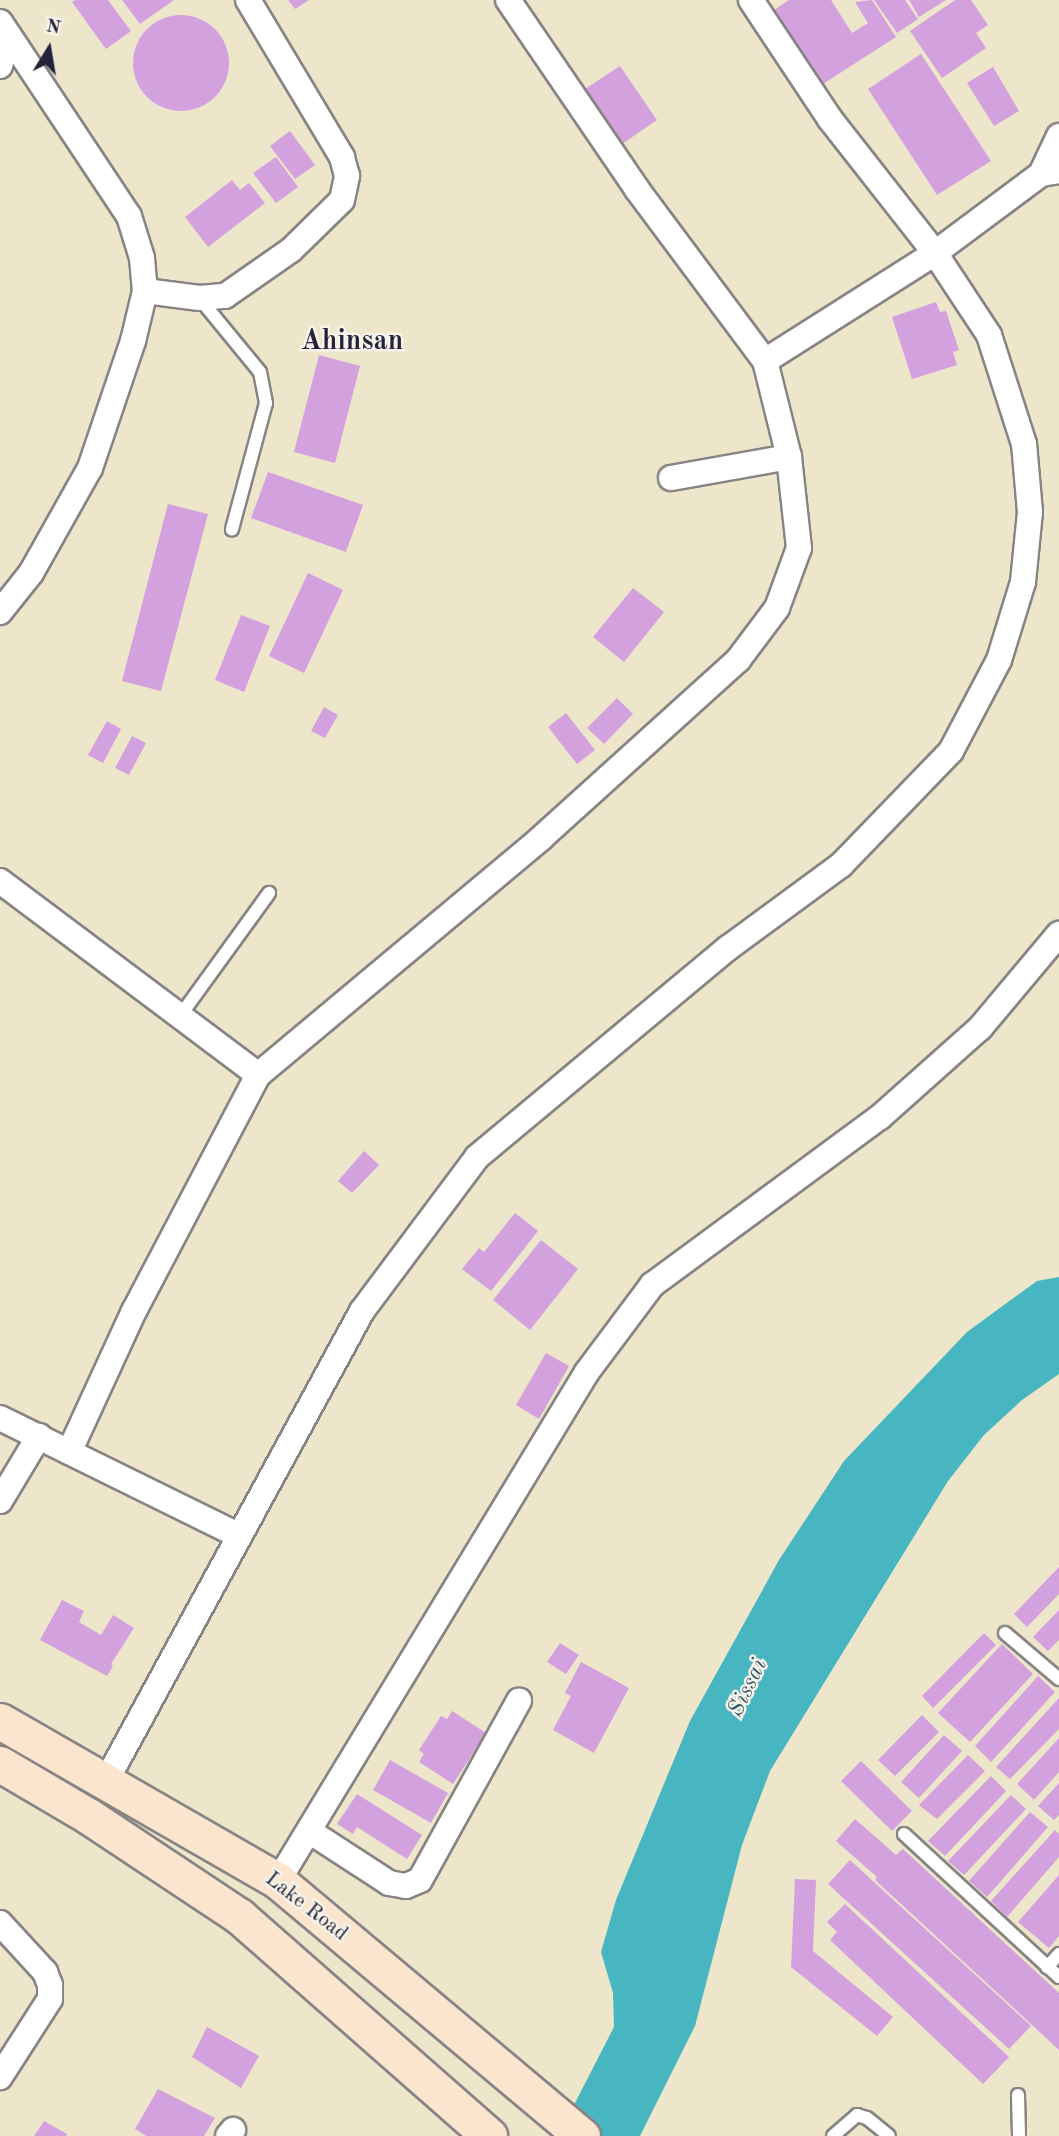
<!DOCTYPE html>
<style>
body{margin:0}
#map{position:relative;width:1059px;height:2136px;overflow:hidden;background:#eee6cb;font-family:"Old Standard TT",serif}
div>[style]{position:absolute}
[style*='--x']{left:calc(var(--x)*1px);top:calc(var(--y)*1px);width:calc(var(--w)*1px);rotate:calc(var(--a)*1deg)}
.water>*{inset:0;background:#47b6c0}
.building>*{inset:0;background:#d2a1de}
.round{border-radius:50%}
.roads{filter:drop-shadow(2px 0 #888483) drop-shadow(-2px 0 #888483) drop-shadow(0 2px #888483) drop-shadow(0 -2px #888483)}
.lane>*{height:12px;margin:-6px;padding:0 6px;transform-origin:6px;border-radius:6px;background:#fff}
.street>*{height:24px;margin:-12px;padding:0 12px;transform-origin:12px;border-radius:12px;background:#fff}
.secondary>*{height:35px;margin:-17.5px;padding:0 17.5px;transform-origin:17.5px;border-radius:17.5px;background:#fce5cf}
span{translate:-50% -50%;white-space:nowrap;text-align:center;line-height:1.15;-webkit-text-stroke:5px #f7f3e8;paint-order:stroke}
.street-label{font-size:21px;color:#22223b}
.water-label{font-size:23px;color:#2f566a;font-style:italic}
.district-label{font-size:28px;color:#22223b;font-weight:700}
.north{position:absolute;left:14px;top:14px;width:70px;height:70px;-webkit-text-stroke:5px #f7f3e8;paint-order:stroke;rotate:11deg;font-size:19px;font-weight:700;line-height:28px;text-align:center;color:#22223b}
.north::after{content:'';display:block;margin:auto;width:24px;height:32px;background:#22223b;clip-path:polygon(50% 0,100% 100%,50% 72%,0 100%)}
</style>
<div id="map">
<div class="water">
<div style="clip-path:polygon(1059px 1277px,1059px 1374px,1022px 1400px,984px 1435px,948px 1481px,770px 1771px,742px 1845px,695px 2026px,640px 2136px,558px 2136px,614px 2027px,613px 1993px,601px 1952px,616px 1900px,690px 1721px,779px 1560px,844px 1461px,967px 1332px,1037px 1281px)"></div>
</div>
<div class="building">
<div style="clip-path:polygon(75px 0,108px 0,131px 31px,106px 49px,72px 2px)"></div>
<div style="clip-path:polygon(122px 0,174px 0,140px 24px)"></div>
<div style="clip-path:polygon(288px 0,309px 0,295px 9px)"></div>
<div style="clip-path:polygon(789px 0,831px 0,852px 33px,868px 23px,855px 2px,872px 0,896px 37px,823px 84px,774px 10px)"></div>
<div style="clip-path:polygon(874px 0,905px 0,918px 19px,897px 33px)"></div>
<div style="clip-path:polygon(909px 0,946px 0,919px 17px)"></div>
<div style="clip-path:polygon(955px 0,971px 0,988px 25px,976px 33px,986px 48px,942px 78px,910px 31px)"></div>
<div class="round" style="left:133px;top:15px;width:96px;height:96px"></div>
<div style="clip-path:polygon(921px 54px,991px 161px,937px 195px,868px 89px)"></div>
<div style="clip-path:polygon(620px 66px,657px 120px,622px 144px,585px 89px)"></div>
<div style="clip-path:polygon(993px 67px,1019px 111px,994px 126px,967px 83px)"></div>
<div style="clip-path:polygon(290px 131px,315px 165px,295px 179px,270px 146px)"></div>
<div style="clip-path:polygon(276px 157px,298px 187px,276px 203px,253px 173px)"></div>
<div style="clip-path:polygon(232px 180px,240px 190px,249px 183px,265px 203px,208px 247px,185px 217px)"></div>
<div style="clip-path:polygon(936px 302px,940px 312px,946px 311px,959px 350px,953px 352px,957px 365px,912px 379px,892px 317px)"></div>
<div style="clip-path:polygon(319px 355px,360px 366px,335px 463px,294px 452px)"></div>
<div style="clip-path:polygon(268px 472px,363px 505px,346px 552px,251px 518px)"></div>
<div style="clip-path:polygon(168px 504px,208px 514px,161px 691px,122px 681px)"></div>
<div style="clip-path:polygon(308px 573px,343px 590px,304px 673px,269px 656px)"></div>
<div style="clip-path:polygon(633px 588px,664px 612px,624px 662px,593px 637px)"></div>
<div style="clip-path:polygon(241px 615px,270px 626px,244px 692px,215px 680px)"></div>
<div style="clip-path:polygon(617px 698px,633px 714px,604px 744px,587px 728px)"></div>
<div style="clip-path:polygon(324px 707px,338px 715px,325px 738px,311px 731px)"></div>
<div style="clip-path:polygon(566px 713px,595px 750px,577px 764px,548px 727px)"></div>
<div style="clip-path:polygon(107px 721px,121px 729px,103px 763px,88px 755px)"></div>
<div style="clip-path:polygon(132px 736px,146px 743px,129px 775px,115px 768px)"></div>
<div style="clip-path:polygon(364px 1151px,379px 1165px,352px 1193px,338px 1181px)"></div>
<div style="clip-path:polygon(515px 1213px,538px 1231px,491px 1291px,462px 1269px,479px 1248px,484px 1252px)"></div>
<div style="clip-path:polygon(541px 1240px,578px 1269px,530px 1330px,493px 1300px)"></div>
<div style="clip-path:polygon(546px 1353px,569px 1366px,539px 1419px,516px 1405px)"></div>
<div style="clip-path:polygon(1059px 1567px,1059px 1594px,1027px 1627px,1014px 1614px)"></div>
<div style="clip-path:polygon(62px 1600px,84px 1611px,79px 1622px,101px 1635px,113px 1615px,134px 1628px,111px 1664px,113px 1666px,107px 1676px,40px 1640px)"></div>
<div style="clip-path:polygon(1059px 1610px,1059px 1640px,1048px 1651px,1033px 1637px)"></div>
<div style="clip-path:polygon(984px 1633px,996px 1645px,933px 1708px,922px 1696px)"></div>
<div style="clip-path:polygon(560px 1643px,579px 1655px,566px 1674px,547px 1662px)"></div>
<div style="clip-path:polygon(1002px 1644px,1033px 1674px,970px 1742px,938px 1713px)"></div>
<div style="clip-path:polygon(581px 1662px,629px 1688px,594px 1753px,553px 1730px,571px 1696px,565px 1693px)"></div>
<div style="clip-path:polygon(1038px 1676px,1055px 1692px,991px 1762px,975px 1746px)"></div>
<div style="clip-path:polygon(1059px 1698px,1059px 1729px,1010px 1779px,996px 1767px)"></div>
<div style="clip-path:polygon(452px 1711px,486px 1733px,453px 1784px,419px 1762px,424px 1754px,419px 1750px,441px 1716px,447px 1719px)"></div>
<div style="clip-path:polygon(922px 1715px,939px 1732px,895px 1776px,878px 1760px)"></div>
<div style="clip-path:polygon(944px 1735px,962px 1751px,919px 1798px,901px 1782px)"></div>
<div style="clip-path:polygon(1059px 1738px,1059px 1772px,1034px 1800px,1017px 1784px)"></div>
<div style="clip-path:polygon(968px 1755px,985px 1771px,937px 1819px,919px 1805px)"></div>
<div style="clip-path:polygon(390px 1760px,448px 1793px,431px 1823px,373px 1790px)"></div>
<div style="clip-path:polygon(861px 1761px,912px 1811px,892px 1831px,841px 1781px)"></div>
<div style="clip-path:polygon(991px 1776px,1006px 1791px,945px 1856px,928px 1841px)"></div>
<div style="clip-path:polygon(1059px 1783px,1059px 1815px,1054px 1820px,1038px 1806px)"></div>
<div style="clip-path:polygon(357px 1794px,422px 1835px,407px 1859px,357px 1827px,353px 1834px,337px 1824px)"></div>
<div style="clip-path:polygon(1011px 1795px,1026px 1809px,964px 1875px,948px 1861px)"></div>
<div style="clip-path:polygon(1030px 1812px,1048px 1827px,987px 1897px,969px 1881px)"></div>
<div style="clip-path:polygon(855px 1819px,896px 1855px,903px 1849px,1059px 1993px,1059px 2050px,875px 1880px,877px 1877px,836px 1841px)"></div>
<div style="clip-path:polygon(1055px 1830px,1059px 1834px,1059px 1857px,1007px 1917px,991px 1901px)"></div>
<div style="clip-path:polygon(850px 1860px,1031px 2026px,1009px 2049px,828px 1884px)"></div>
<div style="clip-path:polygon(1059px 1875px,1059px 1936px,1049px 1948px,1018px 1922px)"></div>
<div style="clip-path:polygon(795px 1879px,816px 1880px,813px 1951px,893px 2017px,877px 2036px,791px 1967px)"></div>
<div style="clip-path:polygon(845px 1904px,1009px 2057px,983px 2084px,830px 1940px,837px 1932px,827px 1922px)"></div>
<div style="clip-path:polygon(207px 2027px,259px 2056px,241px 2088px,192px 2057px)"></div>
<div style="clip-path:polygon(158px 2089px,215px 2118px,204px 2136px,146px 2136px,135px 2129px)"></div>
<div style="clip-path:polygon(44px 2121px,67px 2134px,66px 2136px,34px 2136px)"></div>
</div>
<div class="roads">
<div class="lane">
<div style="--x:200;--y:299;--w:94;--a:50.6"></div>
<div style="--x:260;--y:372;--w:32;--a:79"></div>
<div style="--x:266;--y:403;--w:131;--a:105.1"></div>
<div style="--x:180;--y:1016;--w:152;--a:-54.1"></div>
<div style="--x:1005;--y:1633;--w:71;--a:40.4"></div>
<div style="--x:904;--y:1834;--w:211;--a:42.7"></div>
<div style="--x:1047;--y:1967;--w:18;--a:-47"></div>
<div style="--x:1018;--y:2095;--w:41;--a:88.6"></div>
<div style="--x:833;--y:2136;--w:32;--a:-41"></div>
<div style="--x:857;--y:2115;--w:10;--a:17"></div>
<div style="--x:867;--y:2118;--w:28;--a:39"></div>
</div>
<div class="street">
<div style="--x:0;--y:22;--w:233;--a:56.4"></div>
<div style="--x:129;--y:216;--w:44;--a:72.8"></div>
<div style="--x:142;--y:258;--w:33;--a:85"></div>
<div style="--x:145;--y:291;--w:51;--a:103.5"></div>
<div style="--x:133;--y:341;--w:134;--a:108.7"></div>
<div style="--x:90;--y:468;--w:120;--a:119.3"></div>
<div style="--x:31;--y:573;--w:50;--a:128.5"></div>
<div style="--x:0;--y:66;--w:32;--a:-74"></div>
<div style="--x:1041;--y:174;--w:42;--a:-64.7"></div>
<div style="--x:145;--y:291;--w:55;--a:7.3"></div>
<div style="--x:200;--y:298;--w:25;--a:-5"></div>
<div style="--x:225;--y:296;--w:80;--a:-34.9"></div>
<div style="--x:291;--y:250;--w:71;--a:-44.4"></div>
<div style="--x:342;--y:200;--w:25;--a:-78"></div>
<div style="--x:347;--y:176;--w:20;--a:-105"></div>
<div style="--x:342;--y:157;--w:183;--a:-120.9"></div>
<div style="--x:765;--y:361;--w:201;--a:-32.4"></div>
<div style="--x:935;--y:253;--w:132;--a:-36.7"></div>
<div style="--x:1041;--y:174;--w:18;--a:-9"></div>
<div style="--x:671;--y:478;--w:120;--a:-10.1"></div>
<div style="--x:0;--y:881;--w:323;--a:36.9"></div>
<div style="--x:258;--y:1075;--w:267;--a:117.7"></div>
<div style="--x:134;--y:1311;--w:155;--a:114.7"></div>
<div style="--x:258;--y:1075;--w:369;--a:-39.9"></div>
<div style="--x:541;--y:838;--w:266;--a:-42.1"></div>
<div style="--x:738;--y:660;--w:65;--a:-53.1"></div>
<div style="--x:777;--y:608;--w:64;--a:-69.9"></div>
<div style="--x:799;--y:548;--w:92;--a:-96.3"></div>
<div style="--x:789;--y:457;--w:99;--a:-104"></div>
<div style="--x:765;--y:361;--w:214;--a:-126.7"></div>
<div style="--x:637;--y:189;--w:229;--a:-124.3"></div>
<div style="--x:0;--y:1418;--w:267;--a:26.2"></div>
<div style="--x:0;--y:1501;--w:76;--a:-59"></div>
<div style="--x:105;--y:1783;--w:537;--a:-61.43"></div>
<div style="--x:362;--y:1311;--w:192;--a:-53.2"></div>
<div style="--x:477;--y:1157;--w:327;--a:-39.8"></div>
<div style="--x:728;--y:948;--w:140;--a:-36.3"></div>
<div style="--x:841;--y:865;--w:158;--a:-46"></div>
<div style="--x:951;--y:751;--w:103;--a:-62.2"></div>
<div style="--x:999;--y:660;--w:82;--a:-72.9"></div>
<div style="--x:1023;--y:582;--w:70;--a:-84.3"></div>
<div style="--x:1030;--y:512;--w:68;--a:-95"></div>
<div style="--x:1024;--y:444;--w:114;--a:-107.8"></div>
<div style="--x:989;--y:335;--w:98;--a:-123.4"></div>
<div style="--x:935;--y:253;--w:170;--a:-128.1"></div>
<div style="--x:830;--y:119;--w:143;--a:-123.6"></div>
<div style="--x:309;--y:1831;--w:95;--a:33"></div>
<div style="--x:389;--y:1883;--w:17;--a:10"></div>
<div style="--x:406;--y:1886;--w:15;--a:-23"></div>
<div style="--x:420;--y:1880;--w:205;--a:-61.1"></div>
<div style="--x:278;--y:1881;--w:595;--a:-58.74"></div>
<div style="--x:587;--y:1372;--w:109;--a:-53.2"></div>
<div style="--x:652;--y:1285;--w:283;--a:-36.4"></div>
<div style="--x:880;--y:1117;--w:134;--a:-41.7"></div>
<div style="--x:980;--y:1028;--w:123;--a:-50"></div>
<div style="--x:0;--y:1923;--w:67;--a:47.4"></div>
<div style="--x:45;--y:1972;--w:14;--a:69"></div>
<div style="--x:50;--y:1985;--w:14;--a:90"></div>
<div style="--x:50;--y:1999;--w:93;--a:122.7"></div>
<div style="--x:228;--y:2136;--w:8;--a:-50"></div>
</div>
<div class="secondary">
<div style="--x:0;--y:1721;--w:321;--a:29.9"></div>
<div style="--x:278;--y:1881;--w:397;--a:40"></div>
<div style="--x:0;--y:1764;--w:104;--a:30.5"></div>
<div style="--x:90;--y:1817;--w:179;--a:33.6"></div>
<div style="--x:239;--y:1916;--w:333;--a:41.3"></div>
</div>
</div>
<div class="street-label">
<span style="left:306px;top:1907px;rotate:38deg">Lake Road</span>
</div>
<div class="water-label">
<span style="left:748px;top:1688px;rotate:-64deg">Sissai</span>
</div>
<div class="district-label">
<span style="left:352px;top:342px">Ahinsan</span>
</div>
<div class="north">N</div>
</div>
